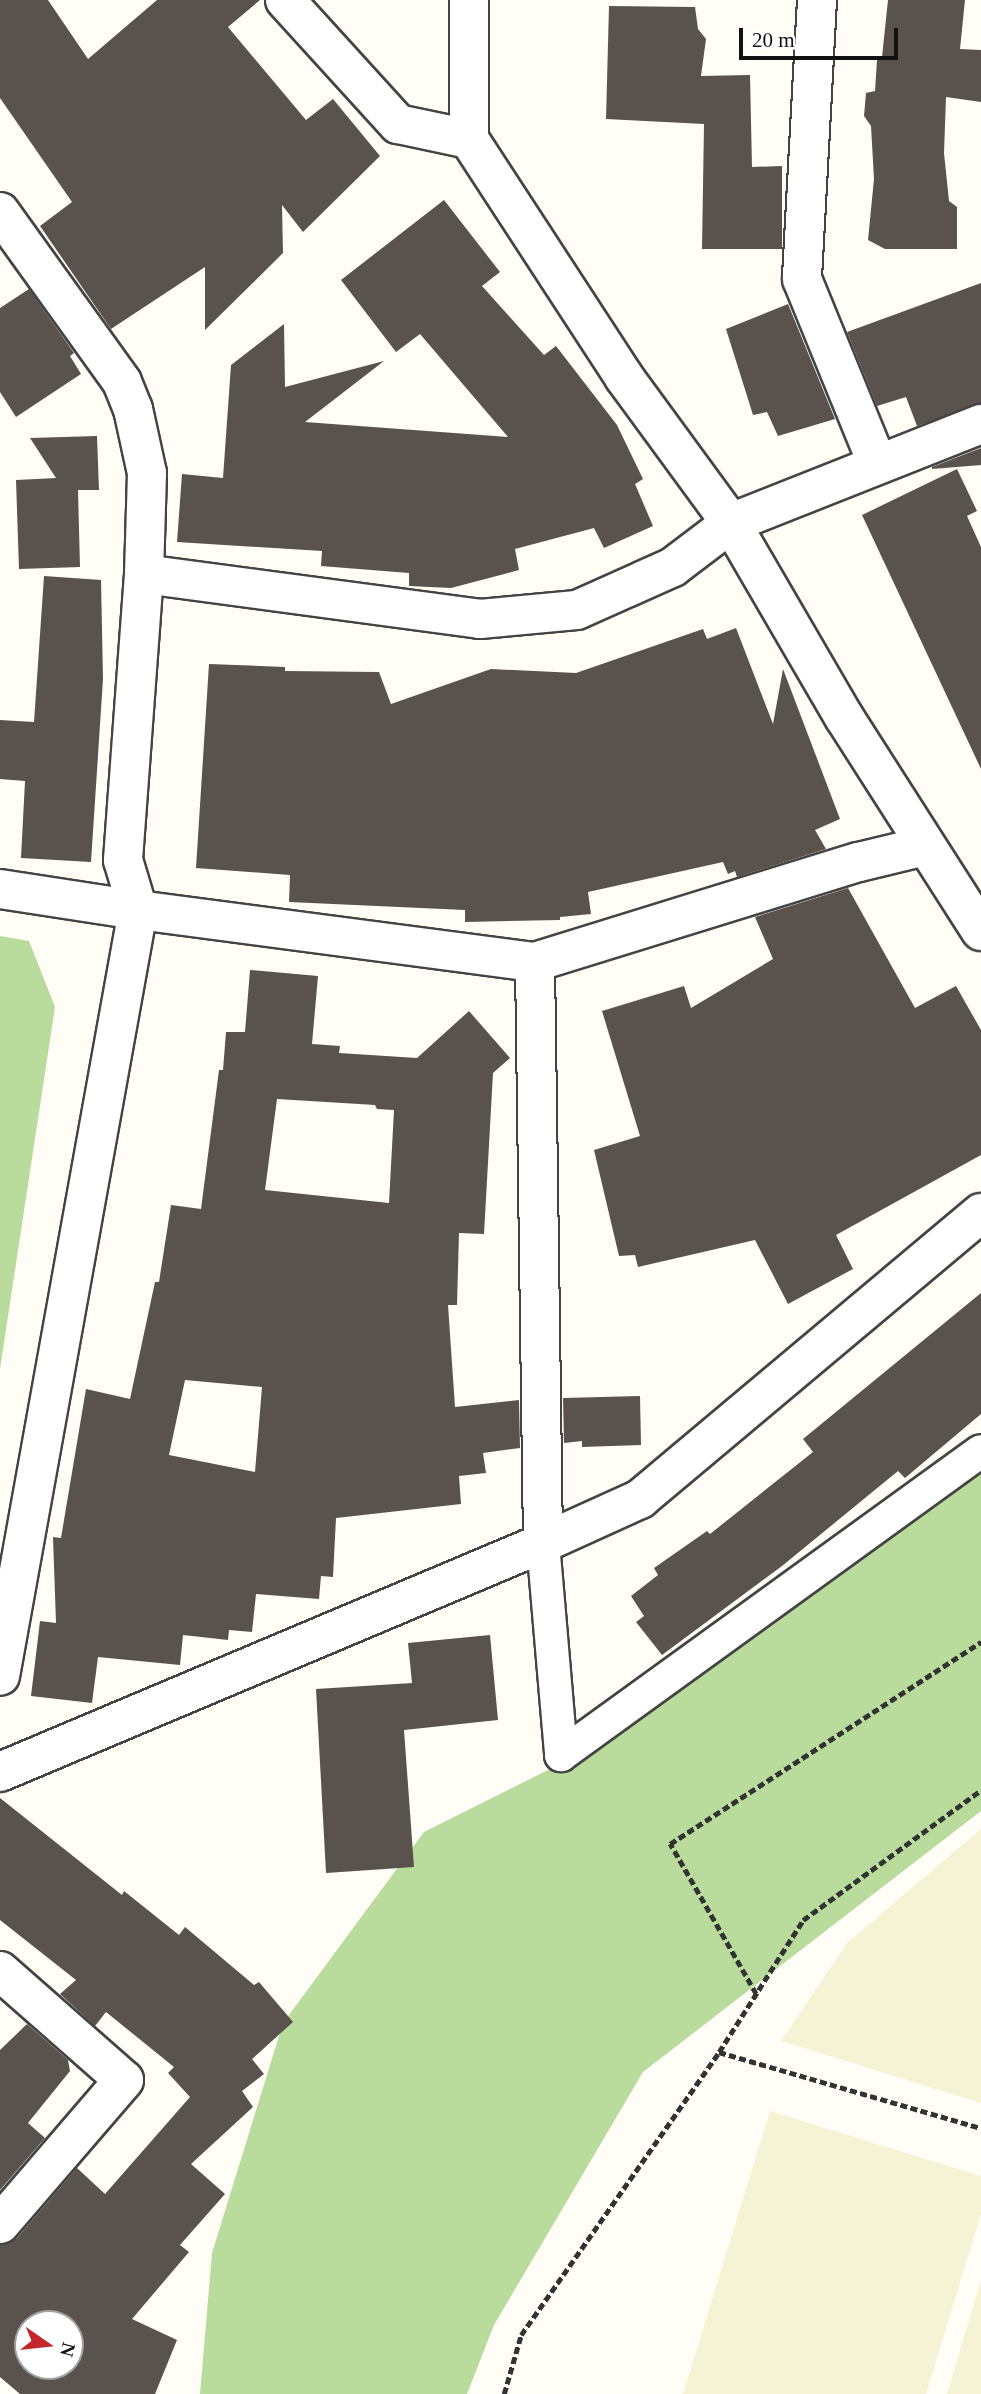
<!DOCTYPE html>
<style>
body{margin:0}
#map{position:relative;width:981px;height:2394px;overflow:hidden;background:#fffdf5;font-family:Georgia,serif}
div>[style]{position:absolute}
[style*='--x']{left:calc(var(--x)*1px);top:calc(var(--y)*1px);width:calc(var(--w)*1px);rotate:calc(var(--a)*1deg)}
.farmland>*{inset:0;background:#f6f3d4}
.forest>*{inset:0;background:#b9dc9c}
.building>*{inset:0;background:#5a524d}
.path>*{height:4.5px;margin-top:-2.25px;transform-origin:0;background:repeating-linear-gradient(90deg,#333 0 7px,transparent 0 10.5px)}
.roads{filter:drop-shadow(2px 0 #444) drop-shadow(-2px 0 #444) drop-shadow(0 2px #444) drop-shadow(0 -2px #444)}
.service>*{height:32px;margin:-16px;padding:0 16px;transform-origin:16px;border-radius:16px;background:#fff}
.minor>*{height:38px;margin:-19px;padding:0 19px;transform-origin:19px;border-radius:19px;background:#fff}
span{translate:-50% -50%;white-space:nowrap;text-align:center;line-height:1.15;-webkit-text-stroke:7px #fff;paint-order:stroke}
.north{position:absolute;left:14px;top:2310px;width:70px;height:70px;box-sizing:border-box;background:#fff;border:2px solid #a0a0a0;border-radius:50%;rotate:104deg;font-size:19px;font-weight:700;line-height:28px;text-align:center;color:#111}
.north::after{content:'';display:block;margin:auto;width:24px;height:32px;background:#c4262e;clip-path:polygon(50% 0,100% 100%,50% 72%,0 100%)}
.scale{position:absolute;left:739px;top:28px;width:159px;height:32px;box-sizing:border-box;border:4px solid #111;border-top:0;padding-left:9px;font-size:21px;line-height:24px;white-space:nowrap;color:#111;-webkit-text-stroke:5px #fff;paint-order:stroke}
</style>
<div id="map">
<div class="farmland">
<div style="clip-path:polygon(981px 1829px,981px 2103px,781px 2041px,847px 1943px)"></div>
<div style="clip-path:polygon(770px 2111px,981px 2176px,981px 2214px,926px 2394px,683px 2394px)"></div>
<div style="clip-path:polygon(981px 2280px,981px 2394px,947px 2394px)"></div>
</div>
<div class="forest">
<div style="clip-path:polygon(0 936px,29px 941px,55px 1007px,0 1369px)"></div>
<div style="clip-path:polygon(981px 1454px,981px 1811px,643px 2072px,494px 2325px,467px 2394px,200px 2394px,212px 2253px,283px 2023px,424px 1832px,578px 1755px)"></div>
</div>
<div class="building">
<div style="clip-path:polygon(0 0,48px 0,88px 59px,157px 0,260px 0,228px 27px,306px 120px,333px 99px,380px 156px,303px 232px,282px 205px,283px 253px,205px 330px,205px 267px,111px 329px,40px 226px,72px 202px,0 98px)"></div>
<div style="clip-path:polygon(888px 0,965px 0,960px 49px,981px 50px,981px 102px,946px 97px,944px 153px,949px 201px,957px 207px,957px 249px,885px 249px,868px 240px,874px 179px,871px 126px,864px 116px,866px 93px,875px 91px,877px 60px,882px 57px)"></div>
<div style="clip-path:polygon(609px 6px,695px 7px,698px 29px,706px 39px,701px 76px,750px 75px,752px 167px,782px 166px,782px 249px,702px 249px,704px 124px,606px 119px)"></div>
<div style="clip-path:polygon(444px 200px,500px 272px,482px 286px,544px 355px,556px 346px,617px 425px,643px 479px,635px 484px,653px 526px,604px 548px,594px 528px,515px 549px,519px 570px,451px 588px,409px 586px,409px 573px,321px 566px,322px 551px,177px 542px,182px 474px,223px 478px,231px 365px,284px 324px,285px 387px,384px 361px,305px 422px,508px 437px,420px 334px,396px 352px,341px 280px)"></div>
<div style="clip-path:polygon(981px 283px,981px 403px,917px 426px,906px 397px,877px 406px,847px 332px)"></div>
<div style="clip-path:polygon(29px 289px,74px 353px,70px 356px,81px 374px,16px 417px,0 392px,0 308px)"></div>
<div style="clip-path:polygon(788px 304px,835px 419px,778px 436px,767px 412px,753px 415px,726px 329px)"></div>
<div style="clip-path:polygon(97px 436px,99px 490px,78px 490px,80px 567px,19px 569px,16px 480px,56px 478px,30px 438px)"></div>
<div style="clip-path:polygon(981px 448px,981px 465px,932px 469px,932px 467px)"></div>
<div style="clip-path:polygon(957px 469px,977px 511px,967px 516px,981px 547px,981px 769px,862px 515px)"></div>
<div style="clip-path:polygon(44px 576px,101px 580px,103px 679px,91px 862px,21px 858px,25px 781px,0 779px,0 720px,34px 722px)"></div>
<div style="clip-path:polygon(736px 628px,773px 724px,783px 669px,840px 819px,815px 830px,826px 849px,737px 877px,735px 871px,728px 874px,723px 862px,588px 892px,591px 914px,560px 917px,560px 920px,465px 922px,465px 910px,289px 902px,290px 875px,196px 868px,209px 664px,285px 667px,285px 671px,379px 672px,391px 704px,491px 669px,576px 673px,703px 629px,707px 639px)"></div>
<div style="clip-path:polygon(848px 888px,915px 1008px,956px 986px,981px 1030px,981px 1155px,836px 1235px,853px 1269px,788px 1304px,755px 1240px,638px 1267px,635px 1255px,619px 1256px,594px 1150px,640px 1136px,602px 1011px,684px 986px,691px 1008px,773px 959px,755px 917px)"></div>
<div style="clip-path:polygon(evenodd,250px 970px,318px 976px,312px 1044px,340px 1046px,339px 1053px,417px 1058px,469px 1011px,510px 1058px,493px 1073px,484px 1234px,459px 1233px,457px 1305px,448px 1305px,455px 1407px,519px 1400px,520px 1448px,483px 1453px,486px 1473px,459px 1476px,461px 1504px,336px 1518px,333px 1577px,321px 1576px,319px 1599px,256px 1594px,252px 1632px,229px 1630px,228px 1640px,183px 1635px,180px 1665px,98px 1657px,92px 1703px,31px 1696px,40px 1621px,56px 1623px,53px 1537px,61px 1538px,86px 1389px,130px 1399px,155px 1282px,159px 1282px,171px 1205px,201px 1209px,219px 1070px,223px 1070px,226px 1032px,245px 1032px,250px 970px,277px 1099px,375px 1105px,377px 1109px,394px 1110px,389px 1203px,265px 1190px,277px 1099px,250px 970px,185px 1380px,262px 1387px,255px 1472px,169px 1455px,185px 1380px)"></div>
<div style="clip-path:polygon(981px 1293px,981px 1414px,905px 1478px,898px 1471px,782px 1566px,662px 1655px,636px 1622px,644px 1616px,631px 1596px,658px 1575px,654px 1568px,707px 1531px,710px 1534px,813px 1452px,803px 1439px)"></div>
<div style="clip-path:polygon(640px 1396px,641px 1445px,582px 1447px,582px 1441px,564px 1443px,563px 1398px)"></div>
<div style="clip-path:polygon(490px 1635px,498px 1720px,404px 1730px,414px 1867px,326px 1873px,316px 1689px,412px 1683px,408px 1643px)"></div>
<div style="clip-path:polygon(evenodd,0 1798px,122px 1895px,124px 1891px,179px 1935px,185px 1927px,254px 1985px,259px 1982px,293px 2022px,252px 2059px,264px 2074px,242px 2091px,253px 2107px,191px 2164px,225px 2194px,180px 2245px,189px 2252px,132px 2319px,177px 2340px,155px 2394px,20px 2394px,0 2377px,0 2245px,17px 2238px,77px 2168px,105px 2194px,190px 2097px,168px 2073px,174px 2067px,106px 2012px,95px 2026px,60px 1994px,76px 1980px,0 1920px,0 1798px,28px 2324px,70px 2324px,70px 2366px,28px 2366px,28px 2324px)"></div>
<div style="clip-path:polygon(27px 2024px,68px 2060px,70px 2071px,28px 2123px,45px 2138px,0 2190px,0 2050px)"></div>
</div>
<div class="path">
<div style="--x:756;--y:1994;--w:173;--a:-119.8"></div>
<div style="--x:670;--y:1844;--w:371;--a:-33"></div>
<div style="--x:719;--y:2052;--w:273;--a:16.2"></div>
<div style="--x:504;--y:2394;--w:61;--a:-73.9"></div>
<div style="--x:521;--y:2335;--w:345;--a:-55"></div>
<div style="--x:719;--y:2052;--w:156;--a:-57.5"></div>
<div style="--x:803;--y:1920;--w:220;--a:-36.1"></div>
</div>
<div class="roads">
<div class="service">
<div style="--x:543;--y:1543;--w:213;--a:85.1"></div>
<div style="--x:561;--y:1755;--w:518;--a:-35.9"></div>
</div>
<div class="minor">
<div style="--x:285;--y:0;--w:168;--a:47.7"></div>
<div style="--x:398;--y:124;--w:73;--a:11.9"></div>
<div style="--x:469;--y:0;--w:139;--a:90"></div>
<div style="--x:469;--y:139;--w:284;--a:56.9"></div>
<div style="--x:624;--y:377;--w:181;--a:53.8"></div>
<div style="--x:731;--y:523;--w:225;--a:59.8"></div>
<div style="--x:844;--y:717;--w:254;--a:57.4"></div>
<div style="--x:817;--y:0;--w:279;--a:93.1"></div>
<div style="--x:802;--y:279;--w:199;--a:67.8"></div>
<div style="--x:0;--y:212;--w:209;--a:54.3"></div>
<div style="--x:122;--y:382;--w:29;--a:68"></div>
<div style="--x:133;--y:409;--w:66;--a:77.7"></div>
<div style="--x:147;--y:473;--w:101;--a:91.7"></div>
<div style="--x:144;--y:574;--w:287;--a:94.2"></div>
<div style="--x:123;--y:860;--w:52;--a:73.3"></div>
<div style="--x:138;--y:910;--w:778;--a:100.21"></div>
<div style="--x:144;--y:574;--w:339;--a:7.6"></div>
<div style="--x:480;--y:619;--w:97;--a:-5.3"></div>
<div style="--x:577;--y:610;--w:105;--a:-24.1"></div>
<div style="--x:673;--y:567;--w:73;--a:-37.2"></div>
<div style="--x:731;--y:523;--w:269;--a:-21.6"></div>
<div style="--x:0;--y:889;--w:140;--a:8.7"></div>
<div style="--x:138;--y:910;--w:400;--a:7.5"></div>
<div style="--x:535;--y:962;--w:339;--a:-17.2"></div>
<div style="--x:859;--y:862;--w:68;--a:-13.6"></div>
<div style="--x:535;--y:962;--w:581;--a:89.21"></div>
<div style="--x:0;--y:1772;--w:589;--a:-22.87"></div>
<div style="--x:543;--y:1543;--w:107;--a:-24.4"></div>
<div style="--x:640;--y:1499;--w:445;--a:-40"></div>
<div style="--x:0;--y:1971;--w:165;--a:41.3"></div>
<div style="--x:124;--y:2080;--w:190;--a:130.7"></div>
</div>
</div>
<div class="north">N</div>
<div class="scale">20 m</div>
</div>
